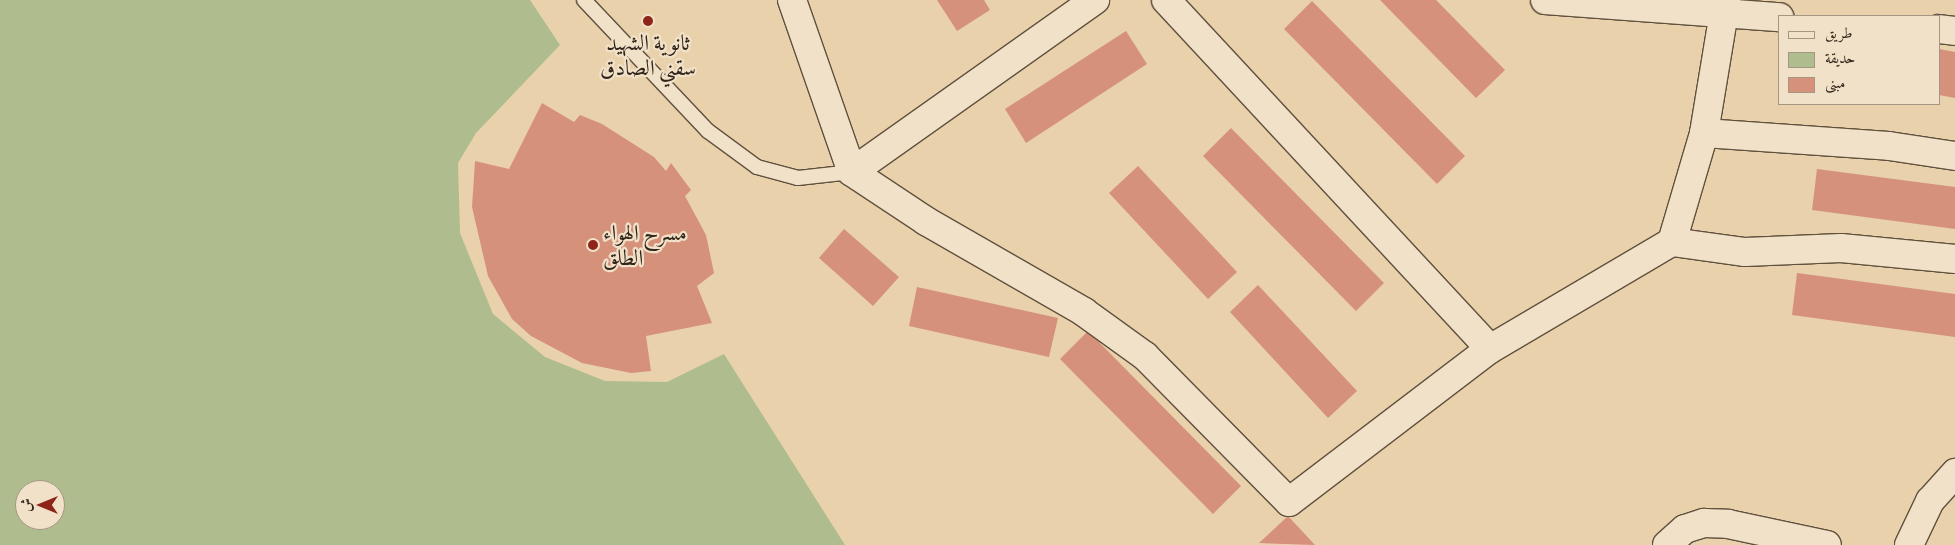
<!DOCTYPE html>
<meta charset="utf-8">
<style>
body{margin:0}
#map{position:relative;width:1955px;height:545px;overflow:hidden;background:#e8d1ab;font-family:"EB Garamond",Amiri,serif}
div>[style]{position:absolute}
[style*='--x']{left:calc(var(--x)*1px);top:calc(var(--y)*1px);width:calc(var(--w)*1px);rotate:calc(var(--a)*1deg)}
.green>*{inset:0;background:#afbd8e}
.building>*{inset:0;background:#d6917b}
.roads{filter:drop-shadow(1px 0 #60503e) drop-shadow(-1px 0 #60503e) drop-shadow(0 1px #60503e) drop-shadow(0 -1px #60503e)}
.service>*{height:14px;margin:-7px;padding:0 7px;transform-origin:7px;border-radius:7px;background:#f0e1c8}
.minor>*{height:28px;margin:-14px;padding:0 14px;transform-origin:14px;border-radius:14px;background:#f0e1c8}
.dots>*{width:14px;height:14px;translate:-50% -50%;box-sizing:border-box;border:2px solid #f0e1c8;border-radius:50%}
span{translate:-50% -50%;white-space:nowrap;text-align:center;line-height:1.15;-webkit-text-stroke:4.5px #f0e1c8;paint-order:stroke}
.poi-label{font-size:22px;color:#32251a}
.left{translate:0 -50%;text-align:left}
.legend{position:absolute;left:1778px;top:15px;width:162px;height:90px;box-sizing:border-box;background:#f0e1c8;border:1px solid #a49682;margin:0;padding:6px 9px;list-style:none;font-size:15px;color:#32251a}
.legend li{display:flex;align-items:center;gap:10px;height:25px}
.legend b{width:25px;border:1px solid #a49682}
.north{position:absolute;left:15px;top:480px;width:50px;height:50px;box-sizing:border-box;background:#f0e1c8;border:1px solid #a49682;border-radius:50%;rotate:270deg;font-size:14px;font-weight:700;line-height:20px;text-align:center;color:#32251a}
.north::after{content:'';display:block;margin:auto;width:18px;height:22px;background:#8f2418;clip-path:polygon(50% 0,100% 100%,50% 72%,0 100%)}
</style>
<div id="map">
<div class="green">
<div style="clip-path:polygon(evenodd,0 0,530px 0,560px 45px,476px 133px,458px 163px,460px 233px,493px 314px,545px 357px,605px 381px,667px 382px,724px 354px,845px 545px,0 545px,0 0,25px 490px,55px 490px,55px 520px,25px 520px,25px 490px)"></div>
</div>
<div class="building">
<div style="clip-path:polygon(937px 0,984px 0,990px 10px,957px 31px)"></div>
<div style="clip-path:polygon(1380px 0,1436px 0,1505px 70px,1476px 98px)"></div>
<div style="clip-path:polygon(1312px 1px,1465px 156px,1437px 184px,1284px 29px)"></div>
<div style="clip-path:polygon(1126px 31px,1147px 64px,1026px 143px,1005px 109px)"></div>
<div style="clip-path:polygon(1939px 49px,1955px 52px,1955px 98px,1939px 95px)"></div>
<div style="clip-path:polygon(542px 103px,574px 122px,580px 115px,602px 124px,654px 157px,666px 171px,671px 163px,691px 190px,685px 196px,706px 235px,714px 273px,697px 286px,712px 323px,646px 336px,651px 371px,631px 373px,582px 363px,531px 336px,512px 319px,488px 276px,472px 207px,475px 161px,509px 169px)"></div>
<div style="clip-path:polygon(1231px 128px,1384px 283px,1356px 311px,1203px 156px)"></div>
<div style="clip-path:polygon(1138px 166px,1237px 272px,1208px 299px,1109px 193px)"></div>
<div style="clip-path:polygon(1817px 169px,1955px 187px,1955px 229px,1812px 210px)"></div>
<div style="clip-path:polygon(844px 229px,899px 277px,873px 306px,819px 258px)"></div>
<div style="clip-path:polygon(1797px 273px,1955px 294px,1955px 337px,1792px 315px)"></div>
<div style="clip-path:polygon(1258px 285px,1357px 391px,1328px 418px,1230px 312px)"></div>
<div style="clip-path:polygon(917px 287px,1058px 318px,1049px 357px,909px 326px)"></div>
<div style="clip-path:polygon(1088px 331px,1241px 486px,1213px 514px,1060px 359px)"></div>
<div style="clip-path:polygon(1288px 516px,1315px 545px,1259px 543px)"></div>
</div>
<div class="roads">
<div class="service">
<div style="--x:584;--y:0;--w:180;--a:46.6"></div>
<div style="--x:708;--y:131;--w:61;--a:36.3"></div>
<div style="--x:757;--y:167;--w:42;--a:15"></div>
<div style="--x:798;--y:178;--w:54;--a:-6.3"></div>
</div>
<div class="minor">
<div style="--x:792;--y:0;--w:182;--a:70.8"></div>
<div style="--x:852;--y:172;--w:298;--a:-35.3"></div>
<div style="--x:1166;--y:0;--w:476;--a:47.1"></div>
<div style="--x:1490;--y:349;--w:211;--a:-30.5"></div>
<div style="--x:1672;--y:242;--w:114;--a:-73.6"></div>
<div style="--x:1704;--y:133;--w:135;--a:-80.6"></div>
<div style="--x:1545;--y:0;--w:235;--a:4.2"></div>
<div style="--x:1939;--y:29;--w:16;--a:7"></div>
<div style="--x:1704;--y:133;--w:185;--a:4"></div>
<div style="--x:1889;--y:146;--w:67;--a:8.6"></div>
<div style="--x:852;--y:172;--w:89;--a:33.5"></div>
<div style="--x:926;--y:221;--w:182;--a:29.9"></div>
<div style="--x:1084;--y:312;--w:75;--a:35.8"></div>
<div style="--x:1145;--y:356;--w:205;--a:45.4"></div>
<div style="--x:1289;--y:502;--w:253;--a:-37.3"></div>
<div style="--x:1672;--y:242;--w:74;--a:7.8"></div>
<div style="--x:1745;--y:252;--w:96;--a:-2.4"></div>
<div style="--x:1841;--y:248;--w:115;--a:5.5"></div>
<div style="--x:1667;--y:545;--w:24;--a:-42"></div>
<div style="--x:1685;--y:529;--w:20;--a:-18"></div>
<div style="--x:1704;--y:523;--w:24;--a:2"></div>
<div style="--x:1728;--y:524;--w:101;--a:12"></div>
<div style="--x:1909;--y:545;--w:49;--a:-64.5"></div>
<div style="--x:1930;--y:501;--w:38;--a:-48"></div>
</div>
</div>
<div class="dots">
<div style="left:648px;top:21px;background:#8f2418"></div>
<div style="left:593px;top:245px;background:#8f2418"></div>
</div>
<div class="poi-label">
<span style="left:648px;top:55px">ثانوية الشهيد<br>سقني الصادق</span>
<span class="left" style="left:603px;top:245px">مسرح الهواء<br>الطلق</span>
</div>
<ul class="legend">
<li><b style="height:6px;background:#f0e1c8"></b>طريق</li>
<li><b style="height:14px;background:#afbd8e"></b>حديقة</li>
<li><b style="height:14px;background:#d6917b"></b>مبنى</li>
</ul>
<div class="north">ش</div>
</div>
